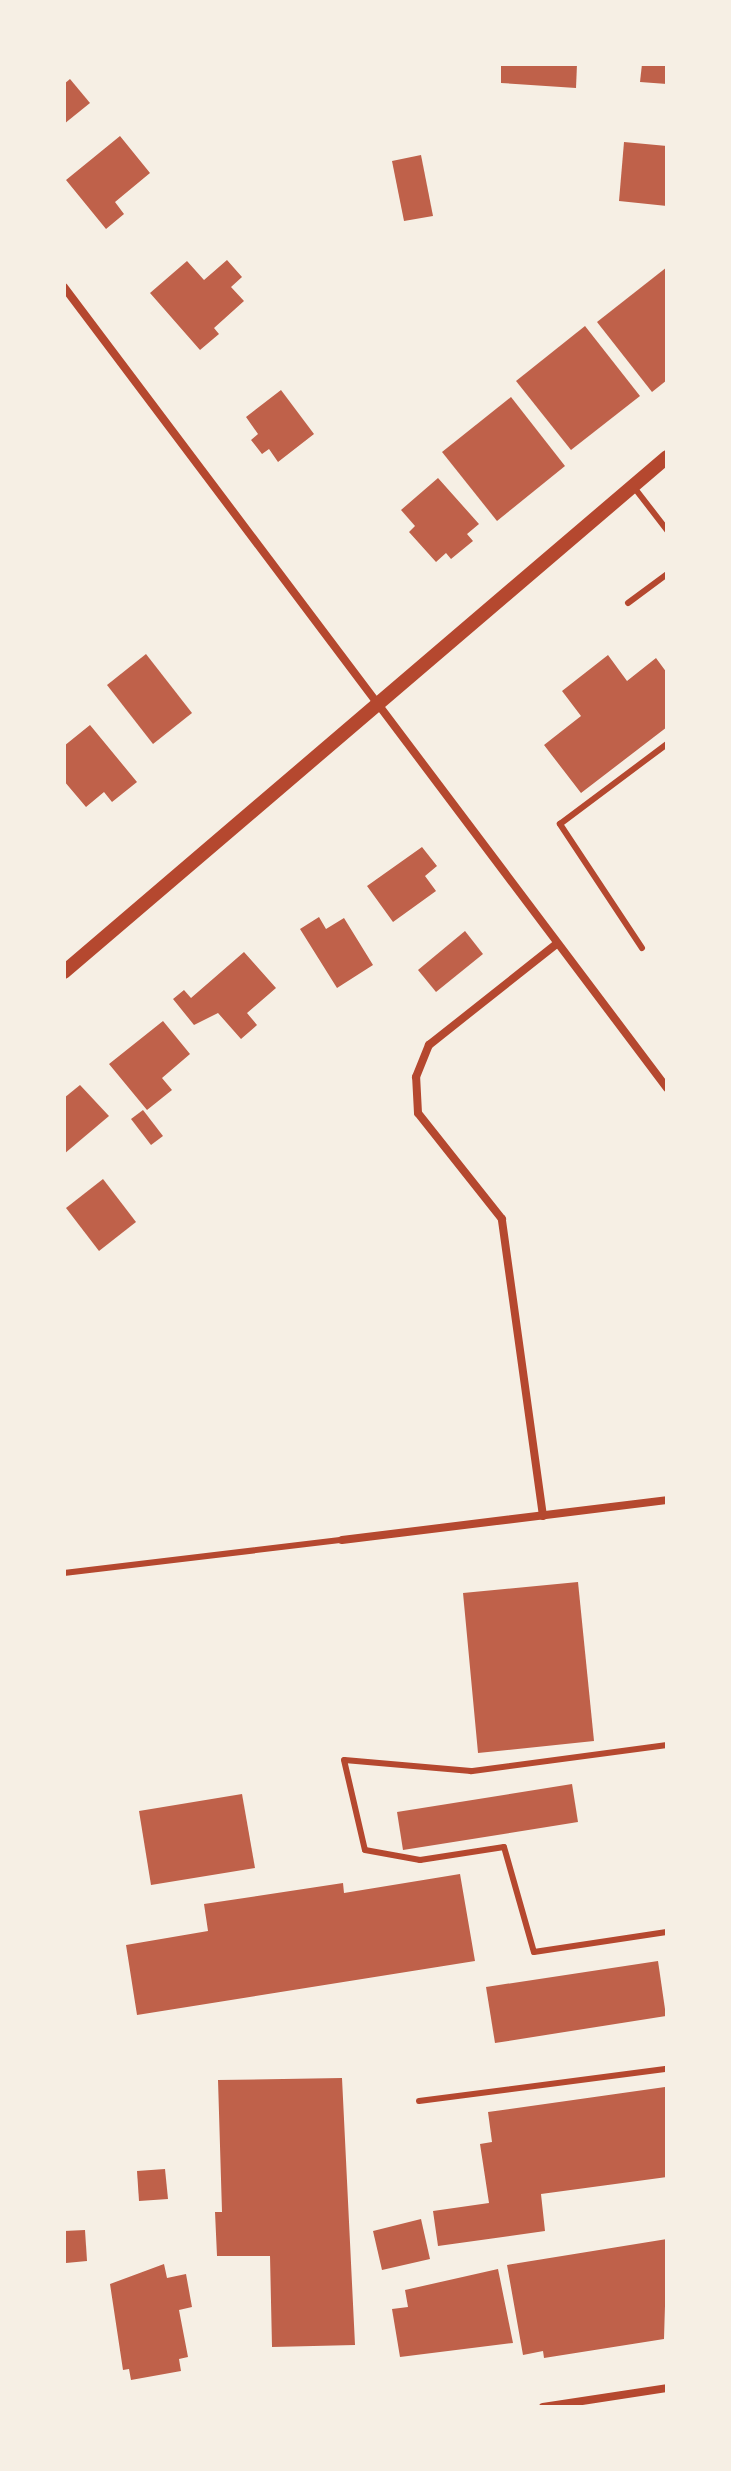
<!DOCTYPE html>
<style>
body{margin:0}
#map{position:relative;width:731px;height:2471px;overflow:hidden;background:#f6efe4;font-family:Karla,sans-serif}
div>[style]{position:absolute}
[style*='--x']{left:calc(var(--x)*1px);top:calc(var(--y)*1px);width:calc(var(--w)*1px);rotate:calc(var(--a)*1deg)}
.building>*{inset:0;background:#bf614a}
.service>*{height:6px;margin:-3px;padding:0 3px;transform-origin:3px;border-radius:3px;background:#b5482f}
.minor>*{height:8px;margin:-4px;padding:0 4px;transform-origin:4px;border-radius:4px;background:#b5482f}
.tertiary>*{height:14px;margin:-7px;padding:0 7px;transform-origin:7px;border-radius:7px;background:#b5482f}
span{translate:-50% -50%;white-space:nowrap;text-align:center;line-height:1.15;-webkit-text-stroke:8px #f6efe4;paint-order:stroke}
.frame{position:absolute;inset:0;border:66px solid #f6efe4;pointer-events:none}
</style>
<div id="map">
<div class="building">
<div style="clip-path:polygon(501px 64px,577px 64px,576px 88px,501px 83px)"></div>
<div style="clip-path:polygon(642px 64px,667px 64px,667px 84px,640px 82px)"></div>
<div style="clip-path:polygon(70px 79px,90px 103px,64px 124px,64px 84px)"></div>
<div style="clip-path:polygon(120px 136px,150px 173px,115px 202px,124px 214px,106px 229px,66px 180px)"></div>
<div style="clip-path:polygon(624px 142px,667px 146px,667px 206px,619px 201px)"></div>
<div style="clip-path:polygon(421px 155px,433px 216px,404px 221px,392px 161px)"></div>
<div style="clip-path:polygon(227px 260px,242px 277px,231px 287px,244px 301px,214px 328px,219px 334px,200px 350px,150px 293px,187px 261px,204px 280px)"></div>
<div style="clip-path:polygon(667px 267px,667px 380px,652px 392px,597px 322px)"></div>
<div style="clip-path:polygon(585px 326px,640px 396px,571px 450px,516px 381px)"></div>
<div style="clip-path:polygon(281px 390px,314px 434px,278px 462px,269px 449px,262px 454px,251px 440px,258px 434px,246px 417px)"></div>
<div style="clip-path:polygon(511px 397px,565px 466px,497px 521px,442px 452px)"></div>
<div style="clip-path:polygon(438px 478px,479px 524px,467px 534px,473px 541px,451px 559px,446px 553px,436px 562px,409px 532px,415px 526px,401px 510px)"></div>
<div style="clip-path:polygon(146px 654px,192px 713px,153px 744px,107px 685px)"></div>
<div style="clip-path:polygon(608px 655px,627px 681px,656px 658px,667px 673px,667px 727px,581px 793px,544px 745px,581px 716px,562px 691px)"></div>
<div style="clip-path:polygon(90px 725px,137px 782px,112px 802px,104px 792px,86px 807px,64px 781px,64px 746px)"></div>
<div style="clip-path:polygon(422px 847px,437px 866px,425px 876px,436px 891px,393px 922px,367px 886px)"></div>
<div style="clip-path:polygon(319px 917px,326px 929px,344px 918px,373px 965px,337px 988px,300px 929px)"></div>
<div style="clip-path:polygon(465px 931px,483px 954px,436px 992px,418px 970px)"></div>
<div style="clip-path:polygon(244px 952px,276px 988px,247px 1013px,257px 1025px,241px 1039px,218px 1013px,194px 1025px,173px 999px,184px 990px,191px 998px)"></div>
<div style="clip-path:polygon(163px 1021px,190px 1054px,162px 1078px,172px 1090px,147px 1110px,109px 1064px)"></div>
<div style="clip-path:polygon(80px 1085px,109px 1116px,64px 1154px,64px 1098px)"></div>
<div style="clip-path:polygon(143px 1110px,163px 1136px,151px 1145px,131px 1119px)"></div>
<div style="clip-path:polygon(103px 1179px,136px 1222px,99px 1251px,66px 1208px)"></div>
<div style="clip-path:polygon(578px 1582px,594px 1741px,478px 1753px,463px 1593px)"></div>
<div style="clip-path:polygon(572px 1784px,578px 1822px,403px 1850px,397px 1812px)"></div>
<div style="clip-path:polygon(242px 1794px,255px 1868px,151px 1885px,139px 1811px)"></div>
<div style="clip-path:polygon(460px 1874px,475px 1961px,137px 2015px,126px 1945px,208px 1931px,204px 1904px,343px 1883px,344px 1893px)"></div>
<div style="clip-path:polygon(658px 1961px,666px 2016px,495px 2043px,486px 1987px)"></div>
<div style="clip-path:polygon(342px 2078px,355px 2345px,272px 2347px,270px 2256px,217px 2256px,215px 2212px,222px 2212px,218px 2080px)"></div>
<div style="clip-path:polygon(665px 2087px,667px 2177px,541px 2194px,545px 2231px,438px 2246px,433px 2211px,489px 2203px,480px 2144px,492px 2142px,488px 2112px)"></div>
<div style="clip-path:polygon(165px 2169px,168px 2199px,139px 2201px,137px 2171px)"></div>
<div style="clip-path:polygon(421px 2219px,430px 2259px,382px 2270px,373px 2231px)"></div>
<div style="clip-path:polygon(85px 2230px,87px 2261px,66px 2263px,64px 2231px)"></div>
<div style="clip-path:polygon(667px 2239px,664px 2339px,544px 2358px,543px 2351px,523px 2355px,507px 2265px)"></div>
<div style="clip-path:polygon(164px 2264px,167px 2278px,186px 2274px,192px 2307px,179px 2310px,188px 2357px,179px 2359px,181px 2371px,131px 2380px,129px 2369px,123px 2370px,110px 2284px)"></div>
<div style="clip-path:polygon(498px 2269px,513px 2343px,400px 2357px,392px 2309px,408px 2307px,405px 2290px)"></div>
</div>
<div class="service">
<div style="--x:633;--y:486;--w:56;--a:52.3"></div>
<div style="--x:628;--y:603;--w:49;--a:-36.6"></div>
<div style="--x:642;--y:948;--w:149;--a:-123.5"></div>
<div style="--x:560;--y:824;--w:134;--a:-36.8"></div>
<div style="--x:64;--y:1573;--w:280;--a:-6.8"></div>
<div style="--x:667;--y:1745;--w:198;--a:172.4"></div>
<div style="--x:471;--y:1771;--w:127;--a:-175"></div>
<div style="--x:344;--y:1760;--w:92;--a:76.9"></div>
<div style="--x:365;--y:1850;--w:56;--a:10.3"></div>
<div style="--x:420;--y:1860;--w:85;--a:-8.8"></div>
<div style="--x:504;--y:1847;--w:109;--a:74.1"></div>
<div style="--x:534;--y:1952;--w:134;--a:-8.6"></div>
<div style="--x:419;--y:2101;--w:250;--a:-7.4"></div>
</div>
<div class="minor">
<div style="--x:64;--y:287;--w:1003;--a:53.03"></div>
<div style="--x:543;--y:1516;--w:300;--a:-97.9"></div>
<div style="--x:502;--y:1219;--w:135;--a:-128.4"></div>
<div style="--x:418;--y:1113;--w:36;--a:-93"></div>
<div style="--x:416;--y:1077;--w:35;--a:-68"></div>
<div style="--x:429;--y:1045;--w:161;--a:-38.4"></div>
<div style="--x:342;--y:1540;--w:327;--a:-7"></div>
<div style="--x:543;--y:2407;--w:125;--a:-8.7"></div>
</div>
<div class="tertiary">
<div style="--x:64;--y:972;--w:793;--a:-40.5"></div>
</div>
<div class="frame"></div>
</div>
